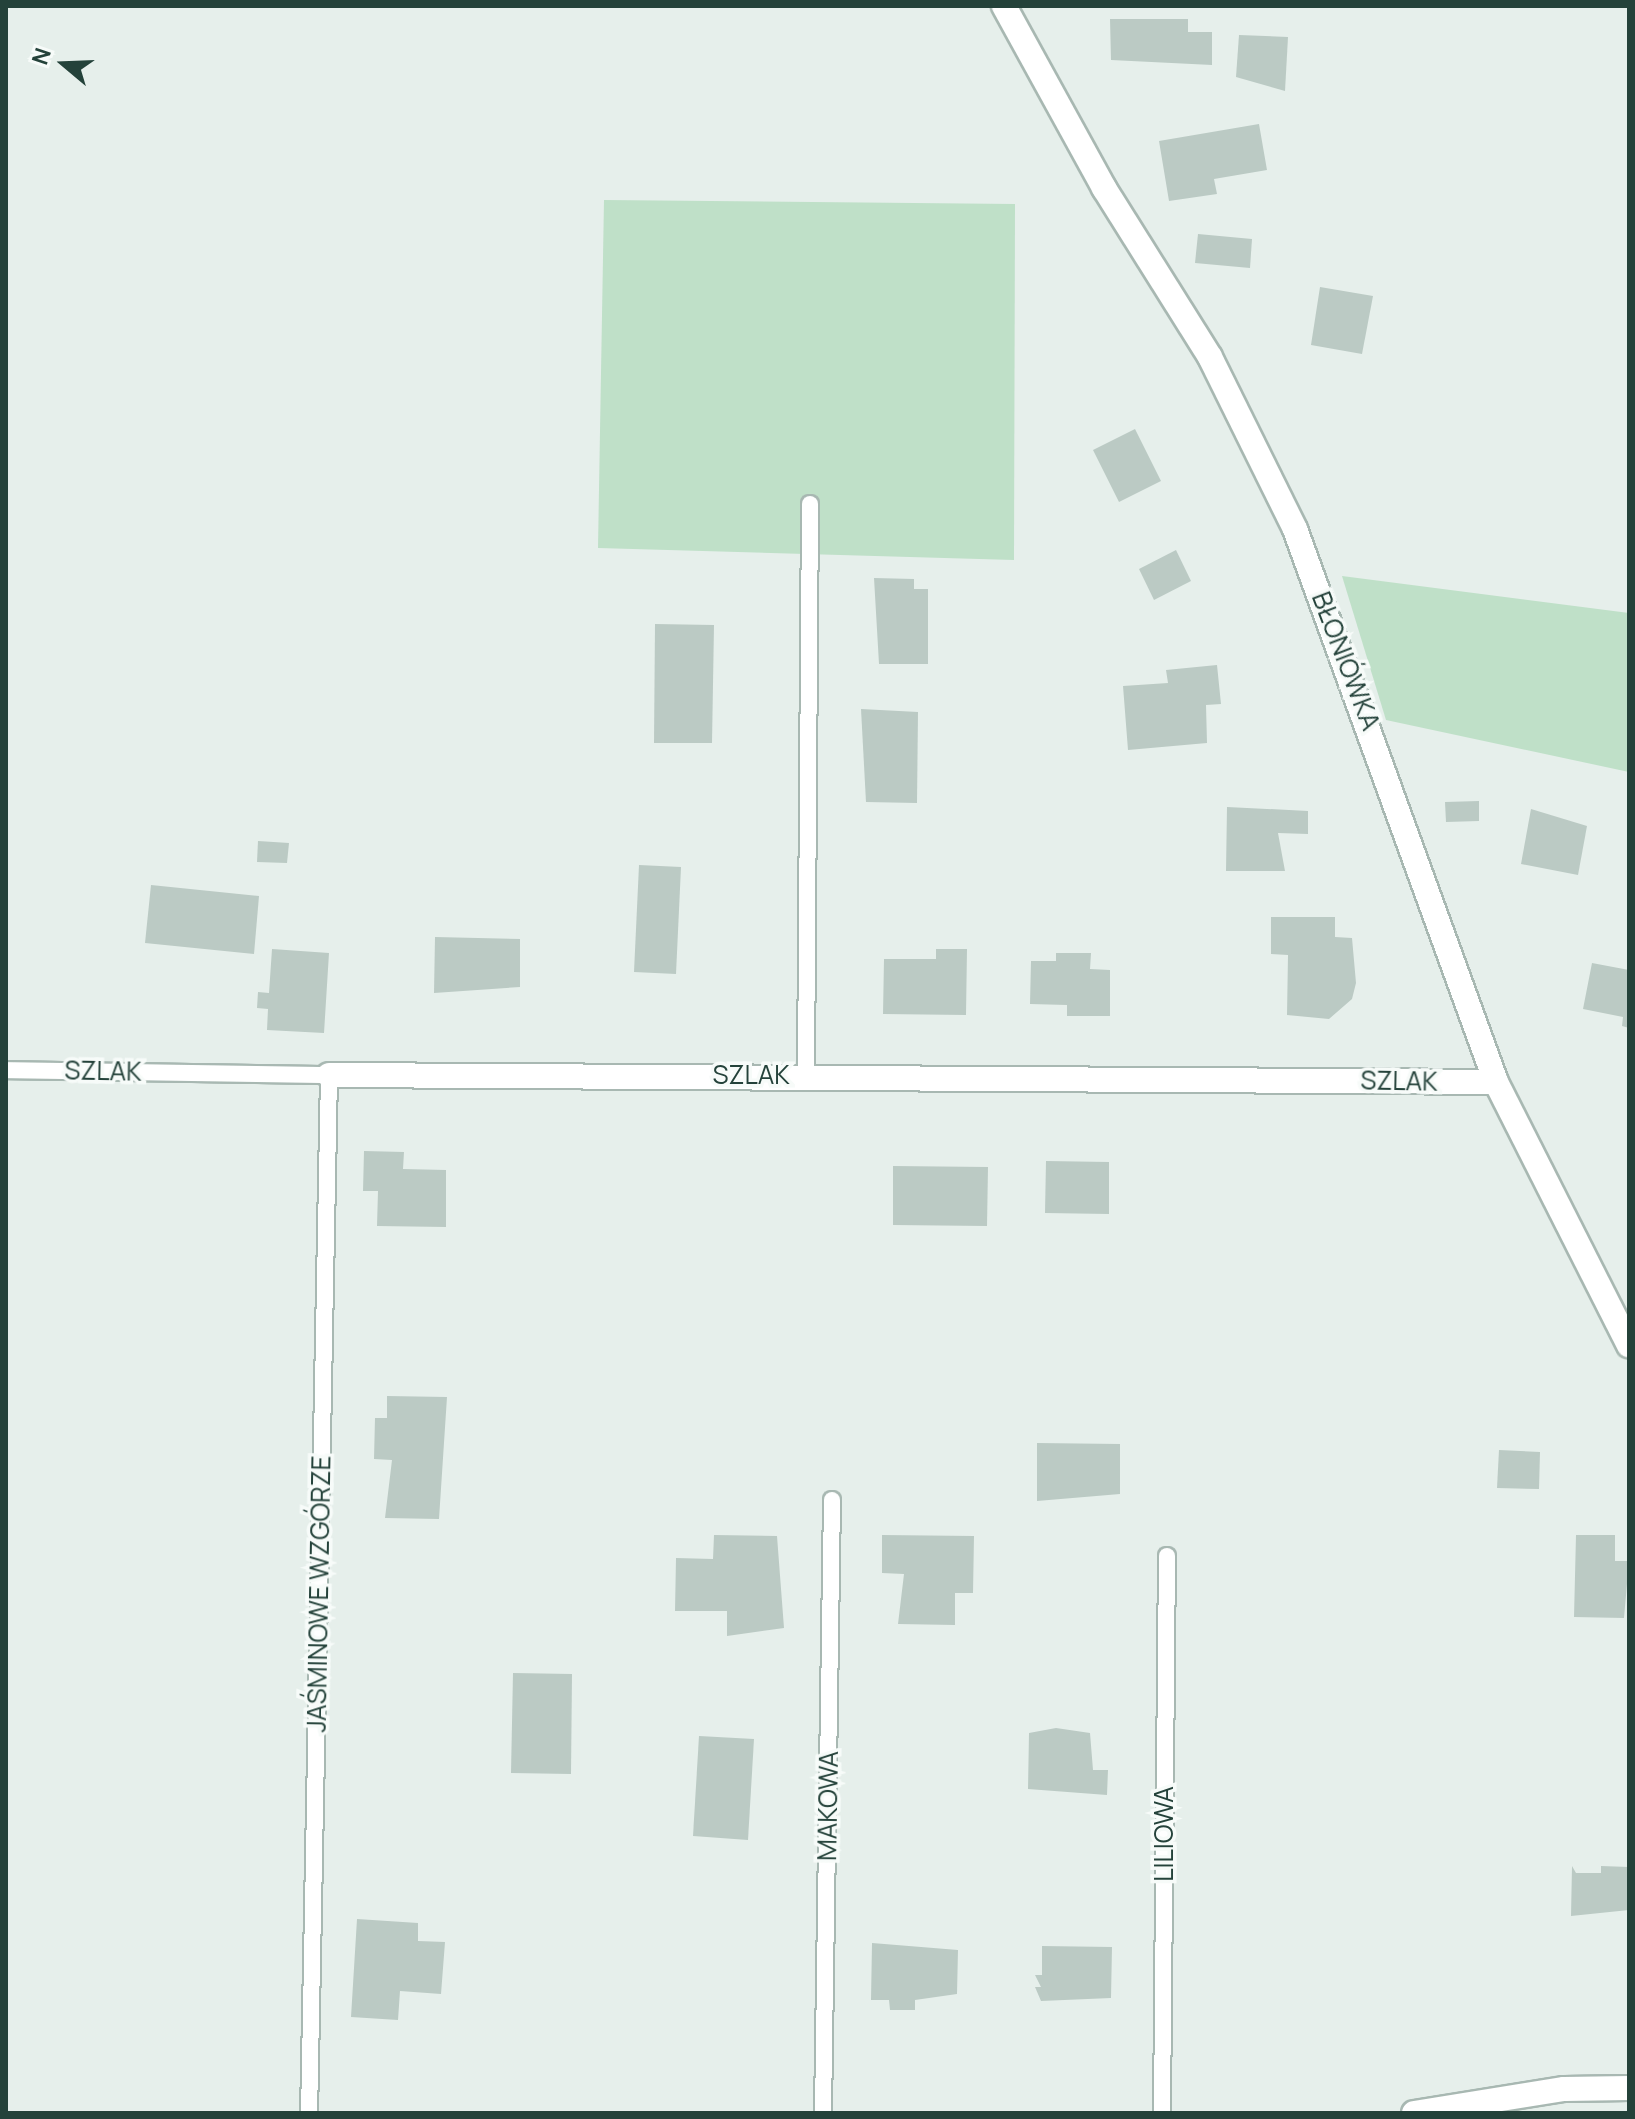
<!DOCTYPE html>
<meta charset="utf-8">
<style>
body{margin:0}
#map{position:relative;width:1635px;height:2119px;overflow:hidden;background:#e6efeb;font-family:Manrope,sans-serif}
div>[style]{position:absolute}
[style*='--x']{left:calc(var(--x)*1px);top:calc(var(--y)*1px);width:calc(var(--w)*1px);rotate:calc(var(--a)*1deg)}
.green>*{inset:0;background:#bfe0c8}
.building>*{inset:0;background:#bbcac4}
.roads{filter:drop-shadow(2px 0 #a8b8b2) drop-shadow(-2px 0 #a8b8b2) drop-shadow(0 2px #a8b8b2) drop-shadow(0 -2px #a8b8b2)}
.lane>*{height:16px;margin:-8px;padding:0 8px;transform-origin:8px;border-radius:8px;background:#fff}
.street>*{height:24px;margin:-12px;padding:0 12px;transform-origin:12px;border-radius:12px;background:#fff}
.secondary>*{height:24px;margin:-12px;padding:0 12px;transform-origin:12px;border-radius:12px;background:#fff}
span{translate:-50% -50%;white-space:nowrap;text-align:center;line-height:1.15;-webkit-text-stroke:7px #f7fbf9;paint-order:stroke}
.street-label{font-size:26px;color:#24423a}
.frame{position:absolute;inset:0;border:8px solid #24423a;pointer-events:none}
.north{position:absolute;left:24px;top:24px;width:80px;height:80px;-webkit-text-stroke:6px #f7fbf9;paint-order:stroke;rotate:289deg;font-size:22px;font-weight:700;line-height:32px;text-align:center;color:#24423a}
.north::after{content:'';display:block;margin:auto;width:28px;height:36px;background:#24423a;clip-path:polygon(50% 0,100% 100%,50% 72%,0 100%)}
</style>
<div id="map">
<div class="green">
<div style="clip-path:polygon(604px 200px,1015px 204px,1014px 560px,598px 548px)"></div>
<div style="clip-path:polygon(1342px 576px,1629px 613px,1629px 772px,1386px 720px)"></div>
</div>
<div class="building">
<div style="clip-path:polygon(1110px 19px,1188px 19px,1188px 32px,1212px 32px,1212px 65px,1111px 60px)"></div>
<div style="clip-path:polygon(1239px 35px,1288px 37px,1285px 91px,1236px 77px)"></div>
<div style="clip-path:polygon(1259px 124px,1267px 170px,1214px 179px,1217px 194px,1169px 201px,1159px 141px)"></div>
<div style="clip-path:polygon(1198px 234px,1252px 239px,1250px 268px,1195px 263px)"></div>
<div style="clip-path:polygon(1320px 287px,1373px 296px,1362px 354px,1311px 345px)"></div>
<div style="clip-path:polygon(1135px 429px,1161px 481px,1119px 502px,1093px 450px)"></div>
<div style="clip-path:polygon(1176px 550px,1191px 581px,1154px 600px,1139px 569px)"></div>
<div style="clip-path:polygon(874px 578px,914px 579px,914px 589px,928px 589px,928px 664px,879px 664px)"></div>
<div style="clip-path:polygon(655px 624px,714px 625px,712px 743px,654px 743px)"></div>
<div style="clip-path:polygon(1217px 665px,1221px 704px,1206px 705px,1207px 743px,1128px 750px,1123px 686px,1168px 683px,1166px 670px)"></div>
<div style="clip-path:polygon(861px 709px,918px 712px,917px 803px,866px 802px)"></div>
<div style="clip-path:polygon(1479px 801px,1479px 821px,1446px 822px,1445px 802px)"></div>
<div style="clip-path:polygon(1227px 807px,1308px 811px,1308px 834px,1278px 833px,1285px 871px,1226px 871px)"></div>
<div style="clip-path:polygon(1531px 809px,1587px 826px,1578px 875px,1521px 864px)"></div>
<div style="clip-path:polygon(258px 841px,289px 843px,287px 863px,257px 862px)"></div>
<div style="clip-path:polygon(639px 865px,681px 867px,676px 974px,634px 972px)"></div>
<div style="clip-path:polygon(151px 885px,259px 896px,254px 954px,145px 943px)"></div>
<div style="clip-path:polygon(1271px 917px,1335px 917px,1335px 937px,1352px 938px,1356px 983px,1352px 999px,1329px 1019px,1287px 1015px,1288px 955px,1271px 954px)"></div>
<div style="clip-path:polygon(435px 937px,520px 939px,520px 987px,434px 993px)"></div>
<div style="clip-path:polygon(272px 949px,329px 953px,324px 1033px,267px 1030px,268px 1009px,257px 1008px,258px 992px,269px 993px)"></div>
<div style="clip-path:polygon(936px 949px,967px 949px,966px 1015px,883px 1014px,884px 959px,936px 959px)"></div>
<div style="clip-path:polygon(1056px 953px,1091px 953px,1090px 969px,1110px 970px,1110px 1016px,1067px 1016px,1067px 1005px,1030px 1004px,1031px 961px,1056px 961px)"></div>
<div style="clip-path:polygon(1592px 963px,1629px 970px,1629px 1028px,1622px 1026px,1623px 1017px,1583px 1009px)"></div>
<div style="clip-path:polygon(364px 1151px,404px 1152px,403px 1169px,446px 1170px,446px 1227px,377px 1226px,378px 1191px,363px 1191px)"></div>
<div style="clip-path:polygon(1046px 1161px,1109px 1162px,1109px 1214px,1045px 1213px)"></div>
<div style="clip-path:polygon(893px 1166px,988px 1167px,987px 1226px,893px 1225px)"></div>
<div style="clip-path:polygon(387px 1396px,447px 1397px,439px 1519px,385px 1518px,392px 1460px,374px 1459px,375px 1418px,387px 1418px)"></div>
<div style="clip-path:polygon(1037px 1443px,1120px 1444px,1120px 1494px,1037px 1501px)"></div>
<div style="clip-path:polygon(1499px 1450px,1540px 1452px,1539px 1489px,1497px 1488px)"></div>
<div style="clip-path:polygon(714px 1535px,777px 1536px,784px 1628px,727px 1636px,727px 1611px,675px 1611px,676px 1558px,713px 1559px)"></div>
<div style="clip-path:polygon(882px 1535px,974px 1536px,973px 1593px,955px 1593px,955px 1625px,898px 1624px,904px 1574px,882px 1573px)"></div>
<div style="clip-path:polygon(1576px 1535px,1615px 1535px,1615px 1561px,1629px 1561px,1624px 1618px,1574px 1617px)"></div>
<div style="clip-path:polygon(513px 1673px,572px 1674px,571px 1774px,511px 1773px)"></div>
<div style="clip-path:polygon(1056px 1728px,1090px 1733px,1093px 1770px,1108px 1770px,1107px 1795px,1028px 1789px,1029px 1733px)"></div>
<div style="clip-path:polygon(699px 1736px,754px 1739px,748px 1840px,693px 1836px)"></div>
<div style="clip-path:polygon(1572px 1866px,1576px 1873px,1601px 1873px,1601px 1866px,1629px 1867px,1629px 1910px,1571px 1916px)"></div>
<div style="clip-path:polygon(357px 1919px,418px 1923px,418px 1941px,445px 1942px,441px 1994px,400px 1991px,398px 2020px,351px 2017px)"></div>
<div style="clip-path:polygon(872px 1943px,958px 1950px,957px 1994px,915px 2000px,915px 2010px,890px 2010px,889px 2000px,871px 2000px)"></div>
<div style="clip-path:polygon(1042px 1946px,1112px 1947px,1111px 1998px,1041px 2001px,1035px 1987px,1041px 1987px,1035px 1975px,1042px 1975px)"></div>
</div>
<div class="roads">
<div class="lane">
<div style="--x:6;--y:1070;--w:323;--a:0.9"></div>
<div style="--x:329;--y:1075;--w:1038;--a:91.1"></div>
<div style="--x:806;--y:1075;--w:571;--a:-89.6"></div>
<div style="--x:823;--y:2113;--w:613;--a:-89.16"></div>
<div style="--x:1162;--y:2113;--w:557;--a:-89.49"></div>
</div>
<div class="street">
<div style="--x:1004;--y:6;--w:208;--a:61.2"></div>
<div style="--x:1104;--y:188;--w:199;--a:57.9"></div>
<div style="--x:1210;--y:357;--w:192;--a:63.7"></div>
<div style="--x:1295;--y:529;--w:588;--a:70.03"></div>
<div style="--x:1496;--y:1082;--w:295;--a:63.2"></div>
<div style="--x:329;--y:1075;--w:1167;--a:0.34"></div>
</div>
<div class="secondary">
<div style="--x:1414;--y:2113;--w:152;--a:-9.1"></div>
<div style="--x:1564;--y:2089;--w:65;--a:-0.9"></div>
</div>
</div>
<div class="street-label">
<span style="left:1346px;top:661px;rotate:69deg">BŁONIÓWKA</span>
<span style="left:103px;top:1071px;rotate:1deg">SZLAK</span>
<span style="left:751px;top:1075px">SZLAK</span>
<span style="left:1399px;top:1081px;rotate:1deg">SZLAK</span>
<span style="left:319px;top:1594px;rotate:-89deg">JAŚMINOWE WZGÓRZE</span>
<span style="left:828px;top:1806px;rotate:-89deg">MAKOWA</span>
<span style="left:1164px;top:1834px;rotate:-90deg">LILIOWA</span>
</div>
<div class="frame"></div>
<div class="north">N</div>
</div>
